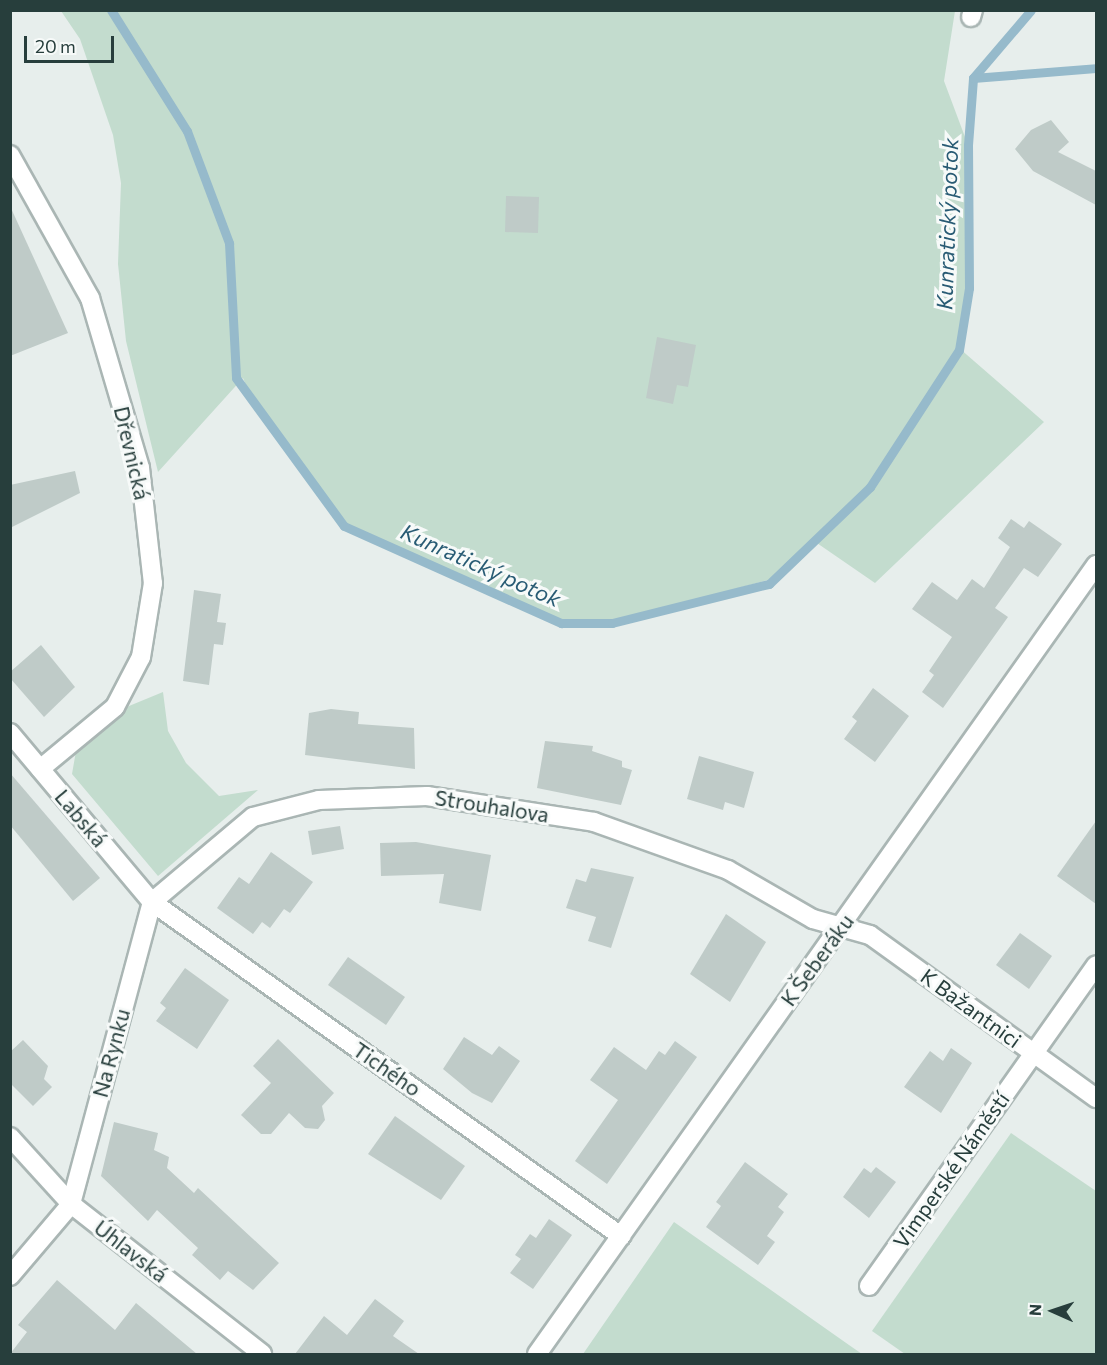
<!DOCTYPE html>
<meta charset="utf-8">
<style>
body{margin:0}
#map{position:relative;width:1107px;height:1365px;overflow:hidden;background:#e7eeec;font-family:Commissioner,sans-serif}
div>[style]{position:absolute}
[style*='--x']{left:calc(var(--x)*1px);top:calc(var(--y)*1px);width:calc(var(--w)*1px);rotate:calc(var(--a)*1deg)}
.green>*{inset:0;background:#c3dcce}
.stream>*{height:9px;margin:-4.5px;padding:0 4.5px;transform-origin:4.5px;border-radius:4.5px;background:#96bacb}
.building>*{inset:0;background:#bfcbc8}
.roads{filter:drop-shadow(2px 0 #aab6b4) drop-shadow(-2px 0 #aab6b4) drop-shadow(0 2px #aab6b4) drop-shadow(0 -2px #aab6b4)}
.minor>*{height:18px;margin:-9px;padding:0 9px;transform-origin:9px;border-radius:9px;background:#fff}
.tertiary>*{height:18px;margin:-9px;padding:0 9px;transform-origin:9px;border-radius:9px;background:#fff}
span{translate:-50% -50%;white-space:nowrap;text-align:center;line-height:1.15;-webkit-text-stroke:6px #f7faf9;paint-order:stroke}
.street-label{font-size:21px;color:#273e3c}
.water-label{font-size:22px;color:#285b74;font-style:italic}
.frame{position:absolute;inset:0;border:12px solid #273e3c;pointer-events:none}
.north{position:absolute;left:1023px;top:1281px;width:60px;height:60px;-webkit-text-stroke:4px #f7faf9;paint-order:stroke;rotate:273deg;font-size:16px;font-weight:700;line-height:24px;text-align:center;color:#273e3c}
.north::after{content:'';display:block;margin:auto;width:21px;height:27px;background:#273e3c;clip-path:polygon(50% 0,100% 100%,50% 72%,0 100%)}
.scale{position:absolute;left:24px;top:36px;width:90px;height:27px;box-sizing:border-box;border:3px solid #273e3c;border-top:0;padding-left:8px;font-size:18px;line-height:21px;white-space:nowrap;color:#273e3c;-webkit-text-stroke:4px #f7faf9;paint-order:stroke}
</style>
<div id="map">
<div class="green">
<div style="clip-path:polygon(61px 11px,955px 11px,944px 81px,968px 145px,969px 288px,959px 348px,1044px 422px,875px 583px,814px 541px,775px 578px,612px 623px,561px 622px,344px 526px,257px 411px,243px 378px,158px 472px,126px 341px,118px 264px,121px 183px,113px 135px,80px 39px)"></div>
<div style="clip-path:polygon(163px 692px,168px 731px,186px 763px,219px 796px,258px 790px,158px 876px,72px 774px,76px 751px,129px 706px)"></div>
<div style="clip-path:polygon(1011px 1133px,1096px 1191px,1096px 1354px,905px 1354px,872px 1331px)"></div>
<div style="clip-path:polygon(674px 1222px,849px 1345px,862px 1354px,583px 1354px)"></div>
</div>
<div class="stream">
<div style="--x:111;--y:10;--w:143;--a:57.9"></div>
<div style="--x:187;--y:131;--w:120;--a:69.4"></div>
<div style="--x:229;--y:243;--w:135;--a:87"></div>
<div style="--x:236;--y:378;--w:183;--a:53.9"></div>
<div style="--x:344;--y:526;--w:238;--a:24.1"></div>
<div style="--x:561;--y:623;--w:51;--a:0"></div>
<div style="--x:612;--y:623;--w:162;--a:-14"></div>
<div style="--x:769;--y:584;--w:140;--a:-43.8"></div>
<div style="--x:870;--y:487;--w:163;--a:-57"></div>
<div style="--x:959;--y:350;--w:63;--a:-80.8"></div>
<div style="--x:969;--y:288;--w:143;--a:-90.4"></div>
<div style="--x:968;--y:145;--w:67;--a:-85.7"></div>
<div style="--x:973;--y:78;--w:89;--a:-49.5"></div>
<div style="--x:973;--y:78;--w:123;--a:-4.6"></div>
</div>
<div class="building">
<div style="clip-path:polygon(1051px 120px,1069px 142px,1058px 152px,1096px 171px,1096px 205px,1033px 171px,1015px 149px,1031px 130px)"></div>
<div style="clip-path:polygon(506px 196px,539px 197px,538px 233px,505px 232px)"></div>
<div style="clip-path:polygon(10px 206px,68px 333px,10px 356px)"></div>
<div style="clip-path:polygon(657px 337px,696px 345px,688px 387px,677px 385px,673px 404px,646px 398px)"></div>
<div style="clip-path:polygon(75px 471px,80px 493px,10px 528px,10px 485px)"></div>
<div style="clip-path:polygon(1011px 519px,1024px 528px,1029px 521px,1062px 544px,1038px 577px,1024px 568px,995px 608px,1008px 617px,943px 708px,922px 692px,934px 675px,929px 671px,952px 637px,912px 609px,932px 582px,957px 600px,972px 579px,984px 588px,1010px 547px,998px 538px)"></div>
<div style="clip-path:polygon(194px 590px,221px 594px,217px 622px,226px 623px,223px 645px,214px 644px,209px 685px,183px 681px)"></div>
<div style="clip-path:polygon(41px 645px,75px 687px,44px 717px,10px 678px,10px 672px)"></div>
<div style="clip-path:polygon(873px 688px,909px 716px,875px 762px,844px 739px,857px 721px,852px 717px)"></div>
<div style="clip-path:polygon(331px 709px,359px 712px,358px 724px,414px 728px,415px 769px,305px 755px,309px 713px)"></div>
<div style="clip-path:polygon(545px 741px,593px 746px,592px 751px,622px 761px,622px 767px,632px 770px,621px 805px,537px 788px)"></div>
<div style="clip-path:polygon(699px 756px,754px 772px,744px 808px,725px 802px,723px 810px,687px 799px)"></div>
<div style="clip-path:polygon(10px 773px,100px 878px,73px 901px,10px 825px)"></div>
<div style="clip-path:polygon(1096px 821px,1096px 904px,1057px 876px)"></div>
<div style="clip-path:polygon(340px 826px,344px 849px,312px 855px,308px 831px)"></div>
<div style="clip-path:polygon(416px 842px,491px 855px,481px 911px,439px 903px,444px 874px,381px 876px,380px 843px)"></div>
<div style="clip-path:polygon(271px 852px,313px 882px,290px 913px,284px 909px,270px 928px,262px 922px,253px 934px,217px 908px,239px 877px,249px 884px)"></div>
<div style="clip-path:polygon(591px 868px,634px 877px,611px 948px,588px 941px,596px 917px,566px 908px,576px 879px,586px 882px)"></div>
<div style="clip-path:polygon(726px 914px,766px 942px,730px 1002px,690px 974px)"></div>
<div style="clip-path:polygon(1020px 933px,1052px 956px,1029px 989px,996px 965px)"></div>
<div style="clip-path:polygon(348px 957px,405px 997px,386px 1025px,328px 985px)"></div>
<div style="clip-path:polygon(185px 968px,229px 1000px,197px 1049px,156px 1021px,166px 1008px,160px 1003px)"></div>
<div style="clip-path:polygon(464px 1037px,492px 1055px,499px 1046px,520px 1061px,492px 1103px,472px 1093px,443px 1069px)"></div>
<div style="clip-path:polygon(278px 1039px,334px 1093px,322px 1106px,325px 1120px,318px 1129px,305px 1128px,289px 1113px,271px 1134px,261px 1134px,241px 1115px,271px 1083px,253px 1066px)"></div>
<div style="clip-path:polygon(23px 1040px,48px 1066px,44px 1079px,52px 1087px,33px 1106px,10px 1083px,10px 1052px)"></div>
<div style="clip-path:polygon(675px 1041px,697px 1057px,607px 1184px,575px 1161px,618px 1100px,590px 1080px,614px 1047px,646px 1070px,659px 1051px,665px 1055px)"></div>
<div style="clip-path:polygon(951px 1048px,972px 1063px,941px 1113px,904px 1087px,930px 1051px,943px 1061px)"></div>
<div style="clip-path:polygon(395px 1116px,465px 1166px,441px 1200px,368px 1154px)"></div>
<div style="clip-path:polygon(114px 1122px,158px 1133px,154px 1150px,169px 1157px,167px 1168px,194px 1193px,198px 1188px,279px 1263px,253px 1290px,228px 1271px,220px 1280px,192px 1255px,198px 1248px,157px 1210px,148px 1221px,101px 1176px)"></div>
<div style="clip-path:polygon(745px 1162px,788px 1194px,778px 1207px,784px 1212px,767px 1236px,775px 1242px,758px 1265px,706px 1227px,721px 1206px,716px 1202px)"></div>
<div style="clip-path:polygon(876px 1167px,896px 1182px,869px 1218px,843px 1197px,864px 1168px,871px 1173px)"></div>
<div style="clip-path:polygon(549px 1219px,572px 1235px,533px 1289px,510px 1273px,521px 1259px,515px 1255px,530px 1234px,536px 1238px)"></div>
<div style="clip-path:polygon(57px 1280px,115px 1330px,136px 1303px,197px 1354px,10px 1354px,27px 1332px,18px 1325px)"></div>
<div style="clip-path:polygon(375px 1299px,404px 1321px,393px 1336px,419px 1354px,295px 1354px,324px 1316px,347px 1335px)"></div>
</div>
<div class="roads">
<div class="minor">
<div style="--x:971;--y:17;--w:7;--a:-74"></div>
<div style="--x:10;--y:155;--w:164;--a:60.8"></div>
<div style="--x:90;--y:298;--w:177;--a:73.6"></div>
<div style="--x:140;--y:468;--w:116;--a:83.6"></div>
<div style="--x:153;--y:583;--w:75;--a:99.2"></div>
<div style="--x:141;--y:657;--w:56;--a:117.5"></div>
<div style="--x:115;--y:707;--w:97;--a:140.4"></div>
<div style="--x:10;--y:733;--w:221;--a:50"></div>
<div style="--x:152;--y:902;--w:576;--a:35.46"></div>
<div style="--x:152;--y:902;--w:132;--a:-40.1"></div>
<div style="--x:253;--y:817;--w:68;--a:-14.4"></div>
<div style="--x:319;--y:800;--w:108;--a:-2.1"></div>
<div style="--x:427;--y:796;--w:169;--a:8.8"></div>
<div style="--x:594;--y:822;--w:142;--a:19.7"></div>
<div style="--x:728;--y:870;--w:98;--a:30"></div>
<div style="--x:813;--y:919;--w:59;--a:15.7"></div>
<div style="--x:870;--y:935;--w:279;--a:35.8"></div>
<div style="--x:10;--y:1137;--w:91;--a:47.7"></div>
<div style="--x:71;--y:1204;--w:243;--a:38.1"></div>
<div style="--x:10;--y:1276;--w:94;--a:-49.7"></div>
<div style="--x:71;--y:1204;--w:313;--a:-75"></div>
<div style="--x:869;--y:1286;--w:393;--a:-54.7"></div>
</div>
<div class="tertiary">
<div style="--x:537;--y:1354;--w:967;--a:-54.68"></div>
</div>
</div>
<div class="street-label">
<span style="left:132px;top:453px;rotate:77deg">Dřevnická</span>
<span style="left:492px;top:806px;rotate:9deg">Strouhalova</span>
<span style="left:81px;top:818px;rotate:50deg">Labská</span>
<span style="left:817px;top:960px;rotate:-54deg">K Šeberáku</span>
<span style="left:971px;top:1008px;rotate:36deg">K Bažantnici</span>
<span style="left:111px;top:1053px;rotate:-75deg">Na Rynku</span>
<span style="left:387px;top:1069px;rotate:35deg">Tichého</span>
<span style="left:951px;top:1170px;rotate:-55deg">Vimperské Náměstí</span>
<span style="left:131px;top:1251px;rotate:38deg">Úhlavská</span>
</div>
<div class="water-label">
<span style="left:947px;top:224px;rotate:-88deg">Kunratický potok</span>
<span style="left:481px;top:565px;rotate:24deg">Kunratický potok</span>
</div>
<div class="frame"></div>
<div class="north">N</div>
<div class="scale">20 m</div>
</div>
